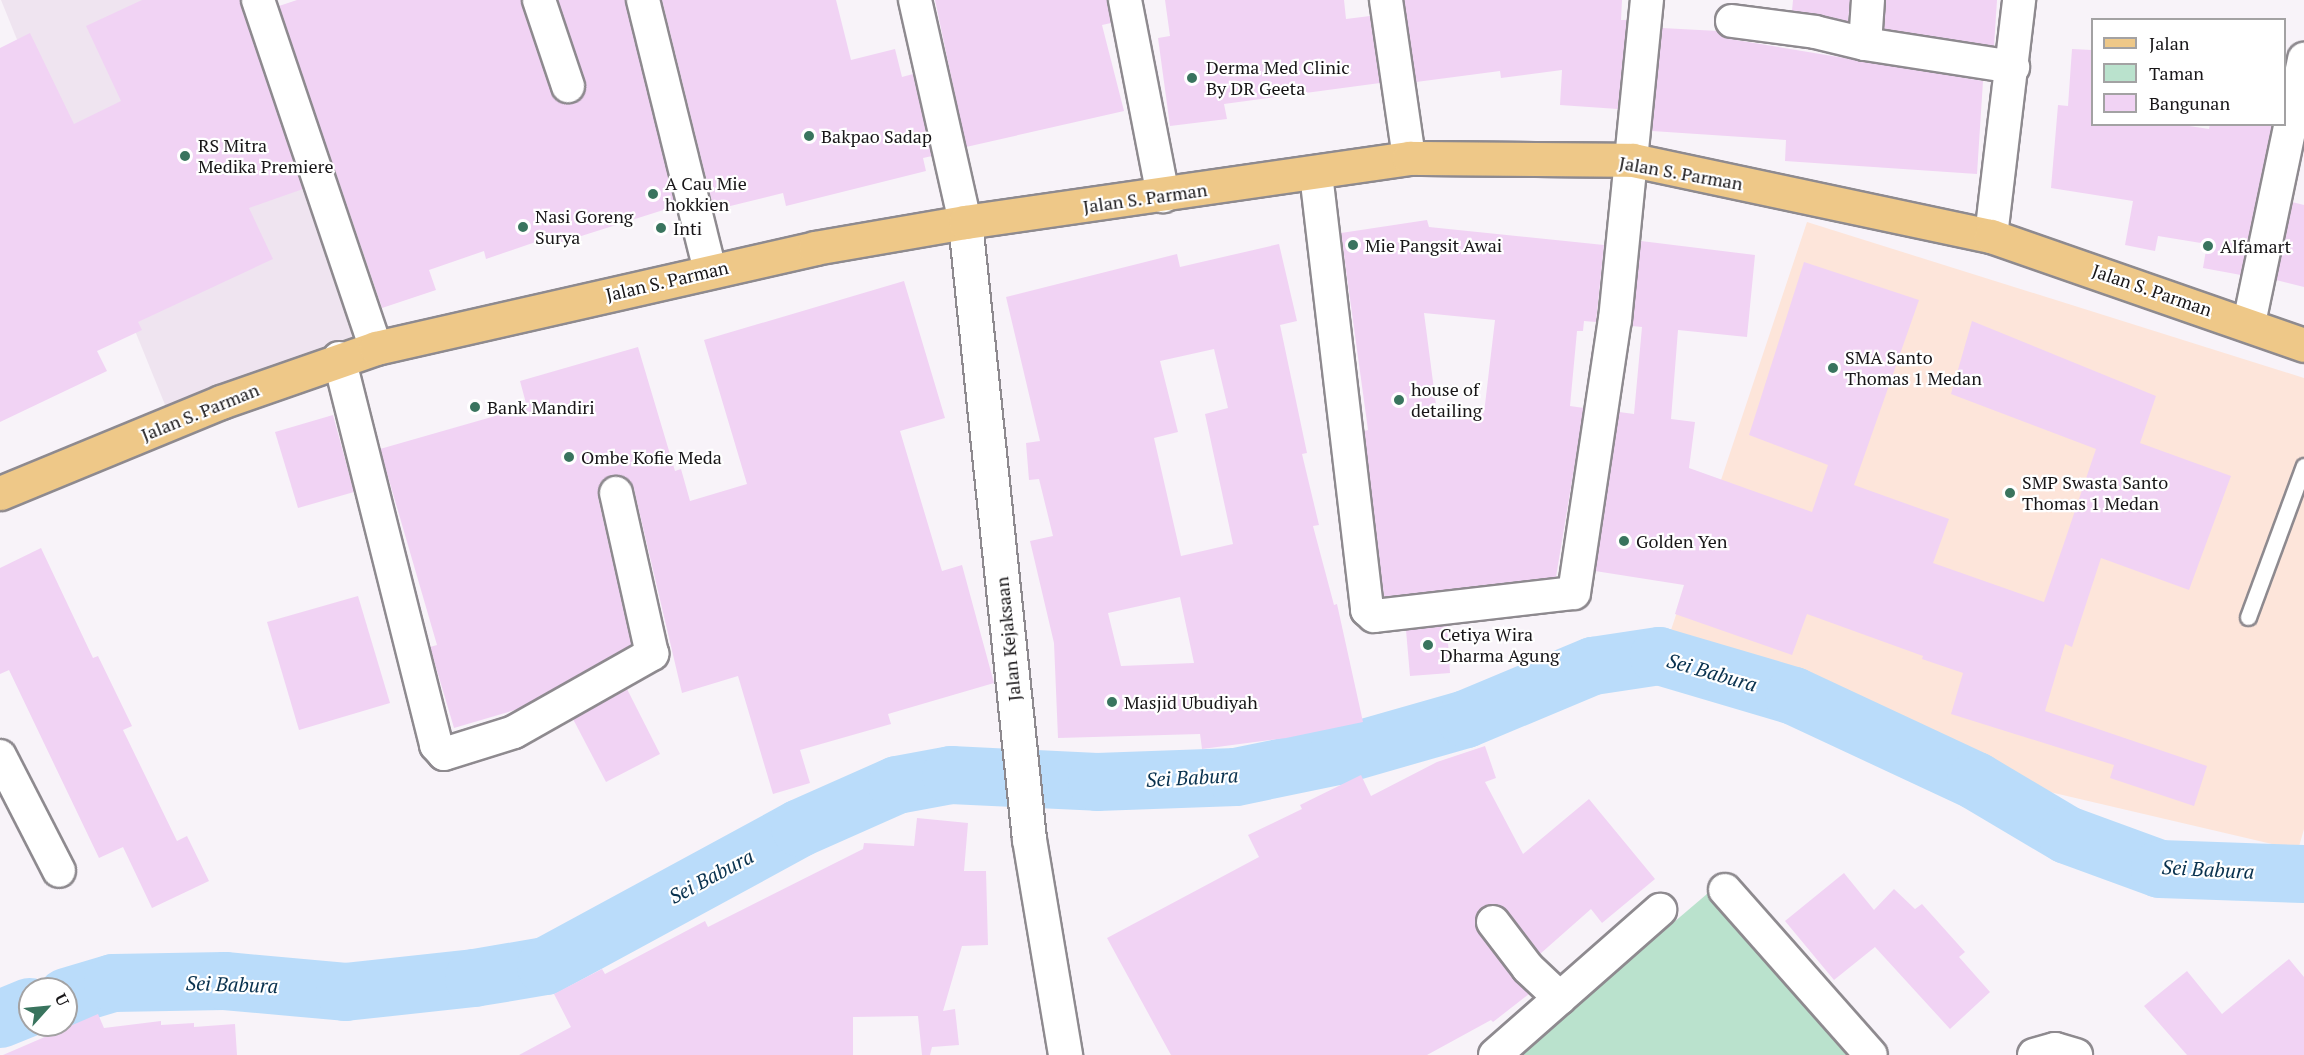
<!DOCTYPE html>
<style>
body{margin:0}
#map{position:relative;width:2304px;height:1055px;overflow:hidden;background:#f8f3f9;font-family:"PT Serif",serif}
div>[style]{position:absolute}
[style*='--x']{left:calc(var(--x)*1px);top:calc(var(--y)*1px);width:calc(var(--w)*1px);rotate:calc(var(--a)*1deg)}
.built>*{inset:0;background:#efe4f0}
.education>*{inset:0;background:#fde5da}
.green>*{inset:0;background:#bae2cd}
.river>*{height:58px;margin:-29px;padding:0 29px;transform-origin:29px;border-radius:29px;background:#badcfa}
.building>*{inset:0;background:#f1d3f4}
.roads{filter:drop-shadow(2px 0 #8e8a8f) drop-shadow(-2px 0 #8e8a8f) drop-shadow(0 2px #8e8a8f) drop-shadow(0 -2px #8e8a8f)}
.service>*{height:15px;margin:-7.5px;padding:0 7.5px;transform-origin:7.5px;border-radius:7.5px;background:#fff}
.minor>*{height:32px;margin:-16px;padding:0 16px;transform-origin:16px;border-radius:16px;background:#fff}
.secondary>*{height:33px;margin:-16.5px;padding:0 16.5px;transform-origin:16.5px;border-radius:16.5px;background:#fff}
.primary>*{height:33px;margin:-16.5px;padding:0 16.5px;transform-origin:16.5px;border-radius:16.5px;background:#eec888}
.dots>*{width:16px;height:16px;translate:-50% -50%;box-sizing:border-box;border:3px solid #fff;border-radius:50%}
span{translate:-50% -50%;white-space:nowrap;text-align:center;line-height:1.15;-webkit-text-stroke:4.5px #fff;paint-order:stroke}
.poi-label{font-size:18px;color:#181618}
.left{translate:0 -50%;text-align:left}
.street-label{font-size:18px;color:#181618}
.water-label{font-size:20px;color:#08314e;font-style:italic}
.legend{position:absolute;left:2091px;top:18px;width:195px;height:108px;box-sizing:border-box;background:#fff;border:2px solid #a3a2a3;margin:0;padding:8px 10px;list-style:none;font-size:18px;color:#181618}
.legend li{display:flex;align-items:center;gap:12px;height:30px}
.legend b{width:30px;border:2px solid #a3a2a3}
.north{position:absolute;left:18px;top:977px;width:60px;height:60px;box-sizing:border-box;background:#fff;border:2px solid #a3a2a3;border-radius:50%;rotate:63deg;font-size:16px;font-weight:700;line-height:24px;text-align:center;color:#181618}
.north::after{content:'';display:block;margin:auto;width:21px;height:27px;background:#39745e;clip-path:polygon(50% 0,100% 100%,50% 72%,0 100%)}
</style>
<div id="map">
<div class="built">
<div style="clip-path:polygon(1px 0,258px 0,376px 348px,172px 422px)"></div>
</div>
<div class="education">
<div style="clip-path:polygon(1807px 222px,2304px 378px,2304px 829px,2298px 850px,2037px 789px,1908px 726px,1671px 630px)"></div>
</div>
<div class="green">
<div style="clip-path:polygon(1714px 888px,1856px 1055px,1518px 1055px)"></div>
</div>
<div class="river">
<div style="--x:66;--y:997;--w:49;--a:-16.6"></div>
<div style="--x:113;--y:983;--w:112;--a:-1"></div>
<div style="--x:225;--y:981;--w:121;--a:5.2"></div>
<div style="--x:345;--y:992;--w:130;--a:-6.2"></div>
<div style="--x:474;--y:978;--w:73;--a:-9.5"></div>
<div style="--x:546;--y:966;--w:289;--a:-28.5"></div>
<div style="--x:800;--y:828;--w:106;--a:-23.9"></div>
<div style="--x:897;--y:785;--w:55;--a:-10.5"></div>
<div style="--x:951;--y:775;--w:146;--a:2.7"></div>
<div style="--x:1097;--y:782;--w:139;--a:-2.1"></div>
<div style="--x:1236;--y:777;--w:103;--a:-11.7"></div>
<div style="--x:1337;--y:756;--w:134;--a:-16"></div>
<div style="--x:1466;--y:719;--w:138;--a:-22.7"></div>
<div style="--x:1593;--y:666;--w:67;--a:-8.6"></div>
<div style="--x:1659;--y:656;--w:141;--a:16.5"></div>
<div style="--x:1794;--y:696;--w:201;--a:25"></div>
<div style="--x:1976;--y:781;--w:106;--a:30.7"></div>
<div style="--x:2067;--y:835;--w:99;--a:20.1"></div>
<div style="--x:2160;--y:869;--w:144;--a:2"></div>
<div style="--x:0;--y:1019;--w:32;--a:-22"></div>
</div>
<div class="building">
<div style="clip-path:polygon(142px 0,240px 0,303px 189px,249px 208px,273px 259px,138px 322px,142px 330px,97px 351px,107px 371px,0 422px,0 48px,30px 33px,74px 124px,121px 101px,86px 26px)"></div>
<div style="clip-path:polygon(297px 0,522px 0,551px 92px,565px 104px,581px 98px,585px 81px,558px 0,626px 0,676px 206px,556px 244px,553px 236px,486px 259px,484px 251px,429px 270px,436px 290px,382px 308px,279px 6px)"></div>
<div style="clip-path:polygon(662px 0,836px 0,851px 60px,895px 49px,902px 77px,913px 74px,932px 156px,923px 158px,926px 171px,786px 206px,783px 193px,714px 210px)"></div>
<div style="clip-path:polygon(935px 0,1107px 0,1111px 23px,1102px 25px,1124px 111px,966px 147px)"></div>
<div style="clip-path:polygon(1165px 0,1344px 0,1346px 19px,1370px 16px,1380px 83px,1224px 104px,1227px 119px,1170px 126px,1158px 38px,1170px 36px)"></div>
<div style="clip-path:polygon(1404px 0,1622px 0,1621px 20px,1627px 20px,1618px 109px,1560px 105px,1562px 70px,1501px 78px,1500px 71px,1416px 82px)"></div>
<div style="clip-path:polygon(1793px 0,1850px 0,1848px 22px,1792px 11px)"></div>
<div style="clip-path:polygon(1886px 0,1997px 0,1994px 46px,1884px 29px)"></div>
<div style="clip-path:polygon(1662px 28px,1718px 31px,1730px 39px,1983px 81px,1977px 174px,1785px 161px,1786px 140px,1652px 131px)"></div>
<div style="clip-path:polygon(2072px 49px,2092px 50px,2092px 124px,2176px 124px,2209px 129px,2210px 124px,2272px 124px,2241px 275px,2203px 268px,2207px 244px,2158px 236px,2155px 251px,2125px 245px,2133px 201px,2051px 188px,2058px 105px,2068px 106px)"></div>
<div style="clip-path:polygon(2292px 202px,2304px 205px,2304px 287px,2276px 280px)"></div>
<div style="clip-path:polygon(evenodd,1427px 220px,1429px 227px,1604px 245px,1596px 322px,1584px 321px,1583px 331px,1577px 331px,1570px 406px,1584px 408px,1556px 577px,1384px 597px,1364px 431px,1368px 430px,1341px 233px,1427px 220px,1424px 313px,1495px 320px,1484px 413px,1438px 420px,1424px 313px)"></div>
<div style="clip-path:polygon(1641px 241px,1755px 255px,1747px 337px,1678px 330px,1671px 419px,1695px 422px,1689px 468px,1812px 512px,1828px 465px,1749px 435px,1804px 262px,1919px 300px,1854px 485px,1949px 519px,1933px 563px,2044px 602px,2096px 449px,1951px 394px,1972px 321px,2156px 396px,2140px 443px,2231px 476px,2189px 590px,2101px 558px,2072px 647px,2065px 644px,2045px 711px,2207px 766px,2194px 806px,2110px 778px,2114px 765px,1951px 714px,1963px 673px,1922px 659px,1923px 656px,1807px 614px,1792px 655px,1675px 614px,1684px 585px,1595px 571px,1619px 412px,1634px 414px,1642px 327px,1632px 326px)"></div>
<div style="clip-path:polygon(evenodd,1279px 244px,1297px 321px,1280px 325px,1307px 453px,1302px 454px,1319px 525px,1313px 526px,1334px 605px,1337px 604px,1363px 722px,1286px 738px,1202px 749px,1200px 734px,1058px 738px,1054px 643px,1030px 541px,1053px 536px,1039px 479px,1029px 480px,1026px 443px,1040px 441px,1006px 297px,1177px 254px,1180px 267px,1279px 244px,1214px 349px,1228px 408px,1205px 414px,1233px 544px,1181px 556px,1154px 438px,1178px 432px,1160px 361px,1214px 349px,1279px 244px,1180px 597px,1194px 663px,1121px 666px,1108px 613px,1180px 597px)"></div>
<div style="clip-path:polygon(904px 281px,945px 418px,900px 431px,942px 571px,962px 565px,994px 683px,888px 714px,891px 724px,800px 750px,810px 783px,773px 794px,738px 676px,682px 693px,634px 489px,629px 480px,613px 475px,603px 480px,598px 497px,632px 645px,518px 709px,454px 728px,430px 647px,437px 645px,380px 449px,527px 407px,520px 381px,638px 347px,675px 471px,681px 469px,690px 501px,747px 484px,704px 340px)"></div>
<div style="clip-path:polygon(333px 415px,354px 492px,298px 508px,275px 432px)"></div>
<div style="clip-path:polygon(41px 548px,93px 658px,98px 656px,132px 726px,123px 730px,177px 841px,187px 836px,209px 881px,152px 908px,123px 847px,99px 858px,9px 670px,0 674px,0 568px)"></div>
<div style="clip-path:polygon(358px 596px,390px 703px,299px 730px,267px 622px)"></div>
<div style="clip-path:polygon(1447px 626px,1450px 673px,1410px 676px,1406px 630px)"></div>
<div style="clip-path:polygon(627px 689px,660px 754px,606px 782px,573px 719px)"></div>
<div style="clip-path:polygon(1485px 746px,1496px 778px,1485px 782px,1523px 854px,1589px 799px,1655px 879px,1602px 923px,1591px 909px,1540px 954px,1507px 911px,1491px 904px,1482px 908px,1476px 916px,1478px 932px,1529px 994px,1493px 1022px,1491px 1020px,1427px 1055px,1171px 1055px,1107px 938px,1259px 857px,1248px 835px,1302px 809px,1300px 805px,1361px 775px,1371px 796px,1437px 762px)"></div>
<div style="clip-path:polygon(917px 818px,968px 823px,964px 871px,986px 871px,988px 945px,962px 946px,943px 1011px,955px 1009px,959px 1045px,932px 1047px,930px 1055px,922px 1055px,918px 1016px,853px 1017px,853px 1055px,519px 1055px,571px 1027px,554px 994px,602px 969px,605px 974px,705px 921px,708px 927px,863px 849px,864px 843px,914px 846px)"></div>
<div style="clip-path:polygon(1844px 873px,1874px 910px,1894px 889px,1915px 909px,1922px 904px,1965px 952px,1959px 957px,1990px 992px,1950px 1029px,1875px 947px,1834px 980px,1785px 921px)"></div>
<div style="clip-path:polygon(2289px 959px,2304px 977px,2304px 1055px,2187px 1055px,2144px 1006px,2187px 971px,2222px 1014px)"></div>
<div style="clip-path:polygon(98px 1014px,104px 1028px,161px 1021px,161px 1025px,194px 1023px,194px 1027px,235px 1024px,237px 1055px,3px 1055px)"></div>
</div>
<div class="roads">
<div class="service">
<div style="--x:2248;--y:617;--w:161;--a:-69.7"></div>
</div>
<div class="minor">
<div style="--x:258;--y:0;--w:367;--a:71.3"></div>
<div style="--x:539;--y:0;--w:91;--a:71.4"></div>
<div style="--x:643;--y:0;--w:278;--a:76.1"></div>
<div style="--x:915;--y:0;--w:228;--a:77.3"></div>
<div style="--x:1125;--y:0;--w:200;--a:79"></div>
<div style="--x:1386;--y:0;--w:160;--a:81.7"></div>
<div style="--x:1868;--y:0;--w:44;--a:93.9"></div>
<div style="--x:1865;--y:44;--w:150;--a:8.8"></div>
<div style="--x:1732;--y:21;--w:84;--a:7.5"></div>
<div style="--x:1815;--y:32;--w:51;--a:13.5"></div>
<div style="--x:1316;--y:174;--w:439;--a:83.3"></div>
<div style="--x:1367;--y:610;--w:9;--a:41"></div>
<div style="--x:1374;--y:616;--w:201;--a:-6.6"></div>
<div style="--x:1574;--y:593;--w:276;--a:-81.5"></div>
<div style="--x:1615;--y:320;--w:322;--a:-84.3"></div>
<div style="--x:1991;--y:236;--w:238;--a:-83.2"></div>
<div style="--x:2249;--y:323;--w:270;--a:-78.2"></div>
<div style="--x:339;--y:358;--w:399;--a:75.9"></div>
<div style="--x:436;--y:745;--w:12;--a:48"></div>
<div style="--x:444;--y:754;--w:73;--a:-17.4"></div>
<div style="--x:514;--y:732;--w:159;--a:-29.5"></div>
<div style="--x:652;--y:654;--w:165;--a:-102.6"></div>
<div style="--x:0;--y:756;--w:129;--a:62.8"></div>
<div style="--x:1725;--y:890;--w:220;--a:48.5"></div>
<div style="--x:1493;--y:922;--w:58;--a:52.7"></div>
<div style="--x:1528;--y:968;--w:44;--a:43.2"></div>
<div style="--x:1495;--y:1055;--w:220;--a:-41.3"></div>
<div style="--x:2034;--y:1055;--w:22;--a:-16"></div>
<div style="--x:2055;--y:1049;--w:22;--a:16"></div>
</div>
<div class="secondary">
<div style="--x:965;--y:222;--w:620;--a:84.08"></div>
<div style="--x:1029;--y:839;--w:219;--a:80.5"></div>
</div>
<div class="primary">
<div style="--x:0;--y:493;--w:239;--a:-22.4"></div>
<div style="--x:221;--y:402;--w:164;--a:-19.2"></div>
<div style="--x:376;--y:348;--w:450;--a:-12.8"></div>
<div style="--x:815;--y:248;--w:152;--a:-9.8"></div>
<div style="--x:965;--y:222;--w:449;--a:-8.2"></div>
<div style="--x:1409;--y:158;--w:224;--a:0.5"></div>
<div style="--x:1633;--y:160;--w:366;--a:12"></div>
<div style="--x:1991;--y:236;--w:331;--a:19.2"></div>
</div>
</div>
<div class="dots">
<div style="left:1192px;top:78px;background:#39745e"></div>
<div style="left:809px;top:136px;background:#39745e"></div>
<div style="left:185px;top:156px;background:#39745e"></div>
<div style="left:653px;top:194px;background:#39745e"></div>
<div style="left:523px;top:227px;background:#39745e"></div>
<div style="left:661px;top:228px;background:#39745e"></div>
<div style="left:1353px;top:245px;background:#39745e"></div>
<div style="left:2208px;top:246px;background:#39745e"></div>
<div style="left:1833px;top:368px;background:#39745e"></div>
<div style="left:1399px;top:400px;background:#39745e"></div>
<div style="left:475px;top:407px;background:#39745e"></div>
<div style="left:569px;top:457px;background:#39745e"></div>
<div style="left:2010px;top:493px;background:#39745e"></div>
<div style="left:1624px;top:541px;background:#39745e"></div>
<div style="left:1428px;top:645px;background:#39745e"></div>
<div style="left:1112px;top:702px;background:#39745e"></div>
</div>
<div class="poi-label">
<span class="left" style="left:1206px;top:78px">Derma Med Clinic<br>By DR Geeta</span>
<span class="left" style="left:821px;top:136px">Bakpao Sadap</span>
<span class="left" style="left:198px;top:156px">RS Mitra<br>Medika Premiere</span>
<span class="left" style="left:665px;top:194px">A Cau Mie<br>hokkien</span>
<span class="left" style="left:535px;top:227px">Nasi Goreng<br>Surya</span>
<span class="left" style="left:673px;top:228px">Inti</span>
<span class="left" style="left:1365px;top:245px">Mie Pangsit Awai</span>
<span class="left" style="left:2220px;top:246px">Alfamart</span>
<span class="left" style="left:1845px;top:368px">SMA Santo<br>Thomas 1 Medan</span>
<span class="left" style="left:1411px;top:400px">house of<br>detailing</span>
<span class="left" style="left:487px;top:407px">Bank Mandiri</span>
<span class="left" style="left:581px;top:457px">Ombe Kofie Meda</span>
<span class="left" style="left:2022px;top:493px">SMP Swasta Santo<br>Thomas 1 Medan</span>
<span class="left" style="left:1636px;top:541px">Golden Yen</span>
<span class="left" style="left:1440px;top:645px">Cetiya Wira<br>Dharma Agung</span>
<span class="left" style="left:1124px;top:702px">Masjid Ubudiyah</span>
</div>
<div class="street-label">
<span style="left:1681px;top:173px;rotate:10deg">Jalan S. Parman</span>
<span style="left:1145px;top:198px;rotate:-8deg">Jalan S. Parman</span>
<span style="left:667px;top:281px;rotate:-13deg">Jalan S. Parman</span>
<span style="left:2152px;top:290px;rotate:19deg">Jalan S. Parman</span>
<span style="left:200px;top:412px;rotate:-22deg">Jalan S. Parman</span>
<span style="left:1008px;top:639px;rotate:-96deg">Jalan Kejaksaan</span>
</div>
<div class="water-label">
<span style="left:1712px;top:672px;rotate:16deg">Sei Babura</span>
<span style="left:1192px;top:777px;rotate:-3deg">Sei Babura</span>
<span style="left:2208px;top:869px;rotate:3deg">Sei Babura</span>
<span style="left:711px;top:876px;rotate:-28deg">Sei Babura</span>
<span style="left:232px;top:984px;rotate:2deg">Sei Babura</span>
</div>
<ul class="legend">
<li><b style="height:8px;background:#eec888"></b>Jalan</li>
<li><b style="height:16px;background:#bae2cd"></b>Taman</li>
<li><b style="height:16px;background:#f1d3f4"></b>Bangunan</li>
</ul>
<div class="north">U</div>
</div>
